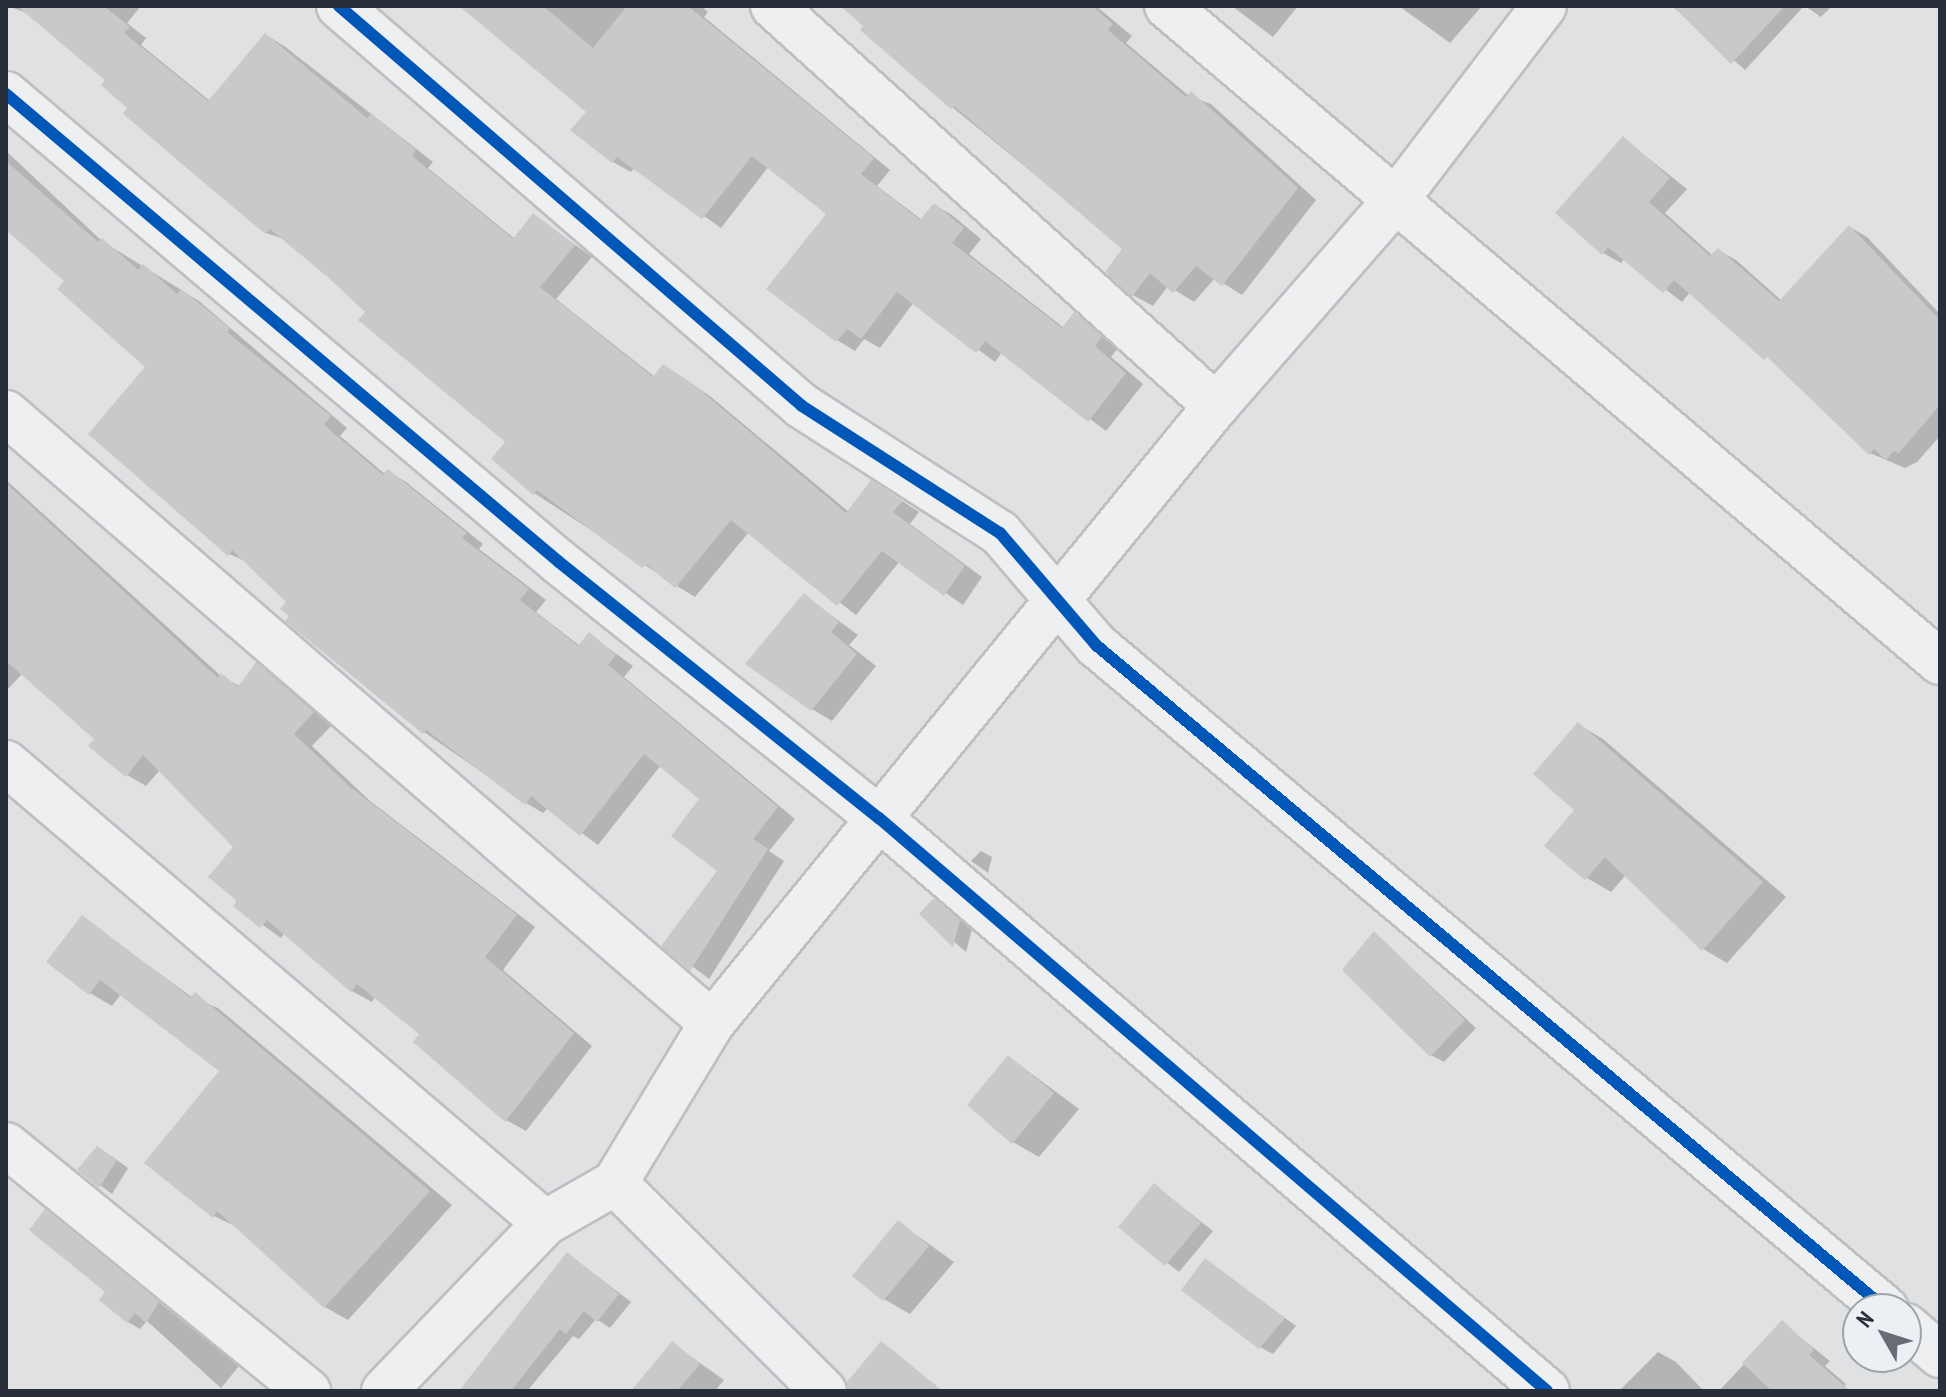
<!DOCTYPE html>
<style>
body{margin:0}
#map{position:relative;width:1946px;height:1397px;overflow:hidden;background:#dfe1e3;font-family:"PT Sans Narrow",sans-serif}
div>[style]{position:absolute}
[style*='--x']{left:calc(var(--x)*1px);top:calc(var(--y)*1px);width:calc(var(--w)*1px);rotate:calc(var(--a)*1deg)}
.shadow>*{inset:0;background:#0003}
.building>*{inset:0;background:#c7c9cb}
.roads{filter:drop-shadow(2px 0 #bdbfc1) drop-shadow(-2px 0 #bdbfc1) drop-shadow(0 2px #bdbfc1) drop-shadow(0 -2px #bdbfc1)}
.minor>*{height:44px;margin:-22px;padding:0 22px;transform-origin:22px;border-radius:22px;background:#eeeff0}
.cycleway>*{height:12px;margin:-6px;padding:0 6px;transform-origin:6px;border-radius:6px;background:#0057b8}
span{translate:-50% -50%;white-space:nowrap;text-align:center;line-height:1.15;-webkit-text-stroke:6px #eceff3;paint-order:stroke}
.frame{position:absolute;inset:0;border:8px solid #282f3a;pointer-events:none}
.north{position:absolute;left:1842px;top:1293px;width:80px;height:80px;box-sizing:border-box;background:#eceff3;border:2px solid #9ea2a9;border-radius:50%;rotate:309deg;font-size:22px;font-weight:700;line-height:32px;text-align:center;color:#282f3a}
.north::after{content:'';display:block;margin:auto;width:28px;height:36px;background:#686d75;clip-path:polygon(50% 0,100% 100%,50% 72%,0 100%)}
</style>
<div id="map">
<div class="shadow">
<div style="clip-path:polygon(8px 6px,141px 6px,127px 23px,146px 38px,141px 45px,210px 101px,266px 35px,284px 46px,433px 162px,428px 168px,515px 239px,534px 215px,592px 257px,556px 299px,655px 377px,682px 377px,711px 397px,849px 512px,890px 493px,919px 512px,910px 524px,982px 577px,963px 605px,900px 561px,856px 615px,749px 532px,695px 597px,677px 586px,534px 493px,507px 442px,368px 312px,287px 240px,266px 233px,130px 108px,108px 79px,29px 14px)"></div>
<div style="clip-path:polygon(462px 6px,701px 6px,708px 12px,704px 17px,890px 170px,877px 186px,922px 220px,935px 205px,952px 215px,981px 239px,969px 254px,1064px 328px,1075px 314px,1092px 324px,1118px 348px,1111px 357px,1143px 384px,1106px 431px,1002px 352px,995px 362px,914px 302px,880px 348px,864px 339px,855px 351px,837px 340px,829px 214px,769px 166px,721px 228px,635px 167px,631px 172px,613px 162px,588px 112px)"></div>
<div style="clip-path:polygon(845px 6px,1096px 6px,1132px 36px,1126px 43px,1189px 96px,1211px 104px,1316px 200px,1242px 295px,1215px 278px,1194px 302px,1168px 286px,1153px 306px,1133px 295px,1125px 248px,952px 107px)"></div>
<div style="clip-path:polygon(1232px 6px,1298px 6px,1273px 37px)"></div>
<div style="clip-path:polygon(1399px 6px,1482px 6px,1450px 43px)"></div>
<div style="clip-path:polygon(1672px 6px,1804px 6px,1745px 70px)"></div>
<div style="clip-path:polygon(1805px 6px,1832px 6px,1821px 17px)"></div>
<div style="clip-path:polygon(1624px 139px,1687px 189px,1665px 213px,1713px 256px,1718px 250px,1736px 260px,1782px 301px,1850px 227px,1867px 237px,1940px 314px,1940px 436px,1917px 462px,1905px 468px,1870px 453px,1782px 368px,1690px 292px,1682px 302px,1625px 258px,1621px 263px,1603px 253px)"></div>
<div style="clip-path:polygon(6px 151px,102px 241px,199px 301px,347px 428px,340px 436px,386px 475px,389px 472px,406px 482px,483px 544px,479px 549px,546px 600px,536px 612px,580px 646px,590px 635px,633px 666px,624px 677px,795px 819px,769px 851px,784px 861px,709px 979px,664px 945px,720px 871px,702px 799px,661px 765px,598px 845px,548px 808px,543px 813px,526px 803px,424px 732px,248px 562px,229px 554px,148px 367px,67px 281px,6px 229px)"></div>
<div style="clip-path:polygon(6px 480px,221px 676px,241px 687px,257px 665px,276px 676px,332px 725px,312px 746px,370px 801px,535px 927px,503px 970px,592px 1046px,526px 1131px,506px 1120px,422px 1034px,375px 997px,372px 1002px,352px 991px,285px 932px,281px 938px,236px 906px,236px 847px,160px 770px,146px 786px,127px 775px,97px 739px,23px 673px,6px 691px)"></div>
<div style="clip-path:polygon(805px 596px,858px 635px,849px 645px,876px 666px,832px 721px,812px 709px)"></div>
<div style="clip-path:polygon(1579px 725px,1603px 739px,1786px 897px,1727px 963px,1703px 949px,1626px 875px,1611px 892px,1587px 878px,1577px 809px)"></div>
<div style="clip-path:polygon(981px 851px,992px 857px,988px 873px,971px 861px)"></div>
<div style="clip-path:polygon(934px 900px,972px 929px,966px 952px,921px 913px)"></div>
<div style="clip-path:polygon(83px 918px,193px 998px,218px 1008px,452px 1205px,348px 1320px,325px 1307px,237px 1227px,214px 1216px,222px 1071px,121px 994px,112px 1006px,90px 993px)"></div>
<div style="clip-path:polygon(1374px 933px,1476px 1028px,1444px 1062px,1431px 1055px)"></div>
<div style="clip-path:polygon(1009px 1057px,1079px 1109px,1039px 1157px,1013px 1142px)"></div>
<div style="clip-path:polygon(110px 1155px,128px 1168px,112px 1194px,80px 1170px)"></div>
<div style="clip-path:polygon(1154px 1185px,1213px 1231px,1179px 1272px,1120px 1227px)"></div>
<div style="clip-path:polygon(46px 1212px,239px 1366px,221px 1388px,147px 1321px,140px 1329px,128px 1322px)"></div>
<div style="clip-path:polygon(898px 1222px,954px 1262px,910px 1314px,884px 1299px)"></div>
<div style="clip-path:polygon(568px 1254px,631px 1302px,610px 1328px,596px 1319px,579px 1339px,573px 1336px,527px 1391px,462px 1391px)"></div>
<div style="clip-path:polygon(1206px 1260px,1296px 1326px,1273px 1354px,1260px 1347px)"></div>
<div style="clip-path:polygon(1782px 1323px,1830px 1361px,1825px 1366px,1846px 1384px,1840px 1391px,1719px 1391px)"></div>
<div style="clip-path:polygon(673px 1344px,724px 1380px,715px 1391px,634px 1391px)"></div>
<div style="clip-path:polygon(1658px 1352px,1676px 1362px,1704px 1391px,1619px 1391px)"></div>
</div>
<div class="building">
<div style="clip-path:polygon(17px 6px,104px 6px,130px 27px,124px 33px,208px 101px,265px 33px,367px 118px,371px 114px,416px 150px,412px 156px,513px 239px,533px 213px,575px 245px,540px 287px,653px 377px,663px 364px,693px 384px,846px 513px,871px 480px,903px 501px,893px 512px,965px 566px,944px 596px,882px 551px,837px 606px,731px 520px,675px 588px,646px 564px,642px 568px,537px 490px,533px 495px,491px 459px,505px 442px,358px 320px,365px 312px,330px 279px,270px 229px,265px 234px,123px 114px,127px 108px,101px 85px,105px 80px)"></div>
<div style="clip-path:polygon(459px 6px,543px 6px,593px 48px,627px 6px,688px 6px,874px 158px,861px 174px,920px 220px,934px 203px,964px 228px,952px 243px,1062px 328px,1074px 312px,1102px 336px,1095px 346px,1126px 373px,1088px 422px,985px 341px,976px 353px,897px 292px,861px 339px,847px 329px,836px 342px,766px 289px,826px 214px,752px 156px,702px 219px,617px 157px,612px 163px,570px 130px,586px 112px)"></div>
<div style="clip-path:polygon(840px 6px,1092px 6px,1113px 24px,1108px 30px,1186px 97px,1191px 91px,1298px 188px,1222px 286px,1196px 266px,1173px 293px,1150px 273px,1132px 297px,1105px 272px,1122px 249px,954px 106px,951px 109px,860px 30px,863px 26px)"></div>
<div style="clip-path:polygon(1673px 6px,1785px 6px,1731px 64px)"></div>
<div style="clip-path:polygon(1623px 136px,1670px 178px,1649px 202px,1710px 256px,1718px 248px,1779px 301px,1849px 225px,1940px 320px,1940px 405px,1898px 454px,1894px 451px,1886px 460px,1874px 449px,1869px 455px,1767px 357px,1764px 360px,1674px 280px,1663px 293px,1608px 247px,1602px 255px,1555px 213px)"></div>
<div style="clip-path:polygon(6px 161px,98px 242px,102px 238px,138px 270px,143px 264px,177px 294px,181px 289px,230px 328px,227px 332px,331px 416px,324px 425px,383px 475px,388px 469px,467px 533px,462px 538px,529px 589px,520px 600px,578px 646px,589px 632px,616px 655px,608px 665px,778px 807px,753px 839px,768px 849px,690px 971px,661px 946px,717px 871px,671px 836px,699px 799px,644px 754px,580px 836px,531px 796px,525px 805px,426px 730px,423px 734px,285px 621px,289px 616px,280px 609px,286px 602px,232px 550px,228px 556px,88px 434px,145px 367px,57px 289px,64px 281px,6px 230px)"></div>
<div style="clip-path:polygon(6px 483px,218px 678px,221px 673px,238px 687px,256px 662px,314px 712px,294px 734px,350px 787px,517px 915px,485px 957px,574px 1033px,505px 1122px,413px 1042px,419px 1034px,357px 984px,351px 992px,267px 920px,260px 928px,233px 906px,237px 901px,208px 877px,233px 847px,143px 755px,126px 777px,88px 746px,94px 739px,6px 661px)"></div>
<div style="clip-path:polygon(804px 593px,839px 622px,831px 632px,857px 654px,811px 711px,745px 664px)"></div>
<div style="clip-path:polygon(1578px 722px,1763px 882px,1702px 951px,1605px 857px,1585px 880px,1544px 846px,1574px 810px,1533px 774px)"></div>
<div style="clip-path:polygon(934px 898px,960px 920px,953px 947px,919px 914px)"></div>
<div style="clip-path:polygon(82px 915px,191px 998px,195px 992px,430px 1191px,324px 1308px,217px 1211px,213px 1218px,144px 1163px,219px 1071px,100px 980px,89px 995px,46px 962px)"></div>
<div style="clip-path:polygon(1374px 931px,1465px 1020px,1430px 1057px,1342px 970px)"></div>
<div style="clip-path:polygon(1008px 1055px,1054px 1093px,1012px 1144px,967px 1105px)"></div>
<div style="clip-path:polygon(97px 1146px,117px 1160px,99px 1188px,77px 1170px)"></div>
<div style="clip-path:polygon(1154px 1183px,1201px 1223px,1165px 1266px,1118px 1227px)"></div>
<div style="clip-path:polygon(45px 1209px,159px 1302px,146px 1323px,135px 1313px,127px 1323px,99px 1300px,105px 1292px,29px 1230px)"></div>
<div style="clip-path:polygon(898px 1220px,929px 1246px,883px 1301px,852px 1276px)"></div>
<div style="clip-path:polygon(567px 1252px,619px 1294px,597px 1322px,584px 1311px,566px 1334px,560px 1329px,511px 1391px,459px 1391px)"></div>
<div style="clip-path:polygon(1205px 1258px,1285px 1318px,1259px 1349px,1181px 1290px)"></div>
<div style="clip-path:polygon(1782px 1320px,1814px 1350px,1809px 1355px,1850px 1391px,1772px 1391px,1742px 1363px)"></div>
<div style="clip-path:polygon(672px 1341px,700px 1364px,677px 1391px,631px 1391px)"></div>
<div style="clip-path:polygon(881px 1341px,943px 1391px,848px 1391px,847px 1382px)"></div>
</div>
<div class="roads">
<div class="minor">
<div style="--x:339;--y:6;--w:612;--a:40.82"></div>
<div style="--x:802;--y:406;--w:235;--a:32.7"></div>
<div style="--x:1000;--y:533;--w:148;--a:49.4"></div>
<div style="--x:1096;--y:645;--w:1032;--a:40.05"></div>
<div style="--x:773;--y:6;--w:597;--a:42.08"></div>
<div style="--x:1167;--y:6;--w:1014;--a:40.32"></div>
<div style="--x:6;--y:94;--w:724;--a:40.24"></div>
<div style="--x:559;--y:562;--w:410;--a:38.7"></div>
<div style="--x:879;--y:818;--w:880;--a:40.62"></div>
<div style="--x:6;--y:413;--w:933;--a:40.83"></div>
<div style="--x:6;--y:763;--w:709;--a:40.48"></div>
<div style="--x:6;--y:1145;--w:390;--a:39.2"></div>
<div style="--x:615;--y:1183;--w:295;--a:44.9"></div>
<div style="--x:1906;--y:1326;--w:45;--a:40.5"></div>
<div style="--x:384;--y:1391;--w:233;--a:-46.2"></div>
<div style="--x:545;--y:1223;--w:81;--a:-29.7"></div>
<div style="--x:615;--y:1183;--w:187;--a:-58.8"></div>
<div style="--x:712;--y:1023;--w:797;--a:-50.76"></div>
<div style="--x:1216;--y:406;--w:272;--a:-48.9"></div>
<div style="--x:1395;--y:201;--w:245;--a:-52.6"></div>
</div>
</div>
<div class="cycleway">
<div style="--x:339;--y:6;--w:612;--a:40.82"></div>
<div style="--x:802;--y:406;--w:235;--a:32.7"></div>
<div style="--x:1000;--y:533;--w:148;--a:49.4"></div>
<div style="--x:1096;--y:645;--w:1032;--a:40.05"></div>
<div style="--x:6;--y:94;--w:724;--a:40.24"></div>
<div style="--x:559;--y:562;--w:410;--a:38.7"></div>
<div style="--x:879;--y:818;--w:880;--a:40.62"></div>
</div>
<div class="frame"></div>
<div class="north">N</div>
</div>
